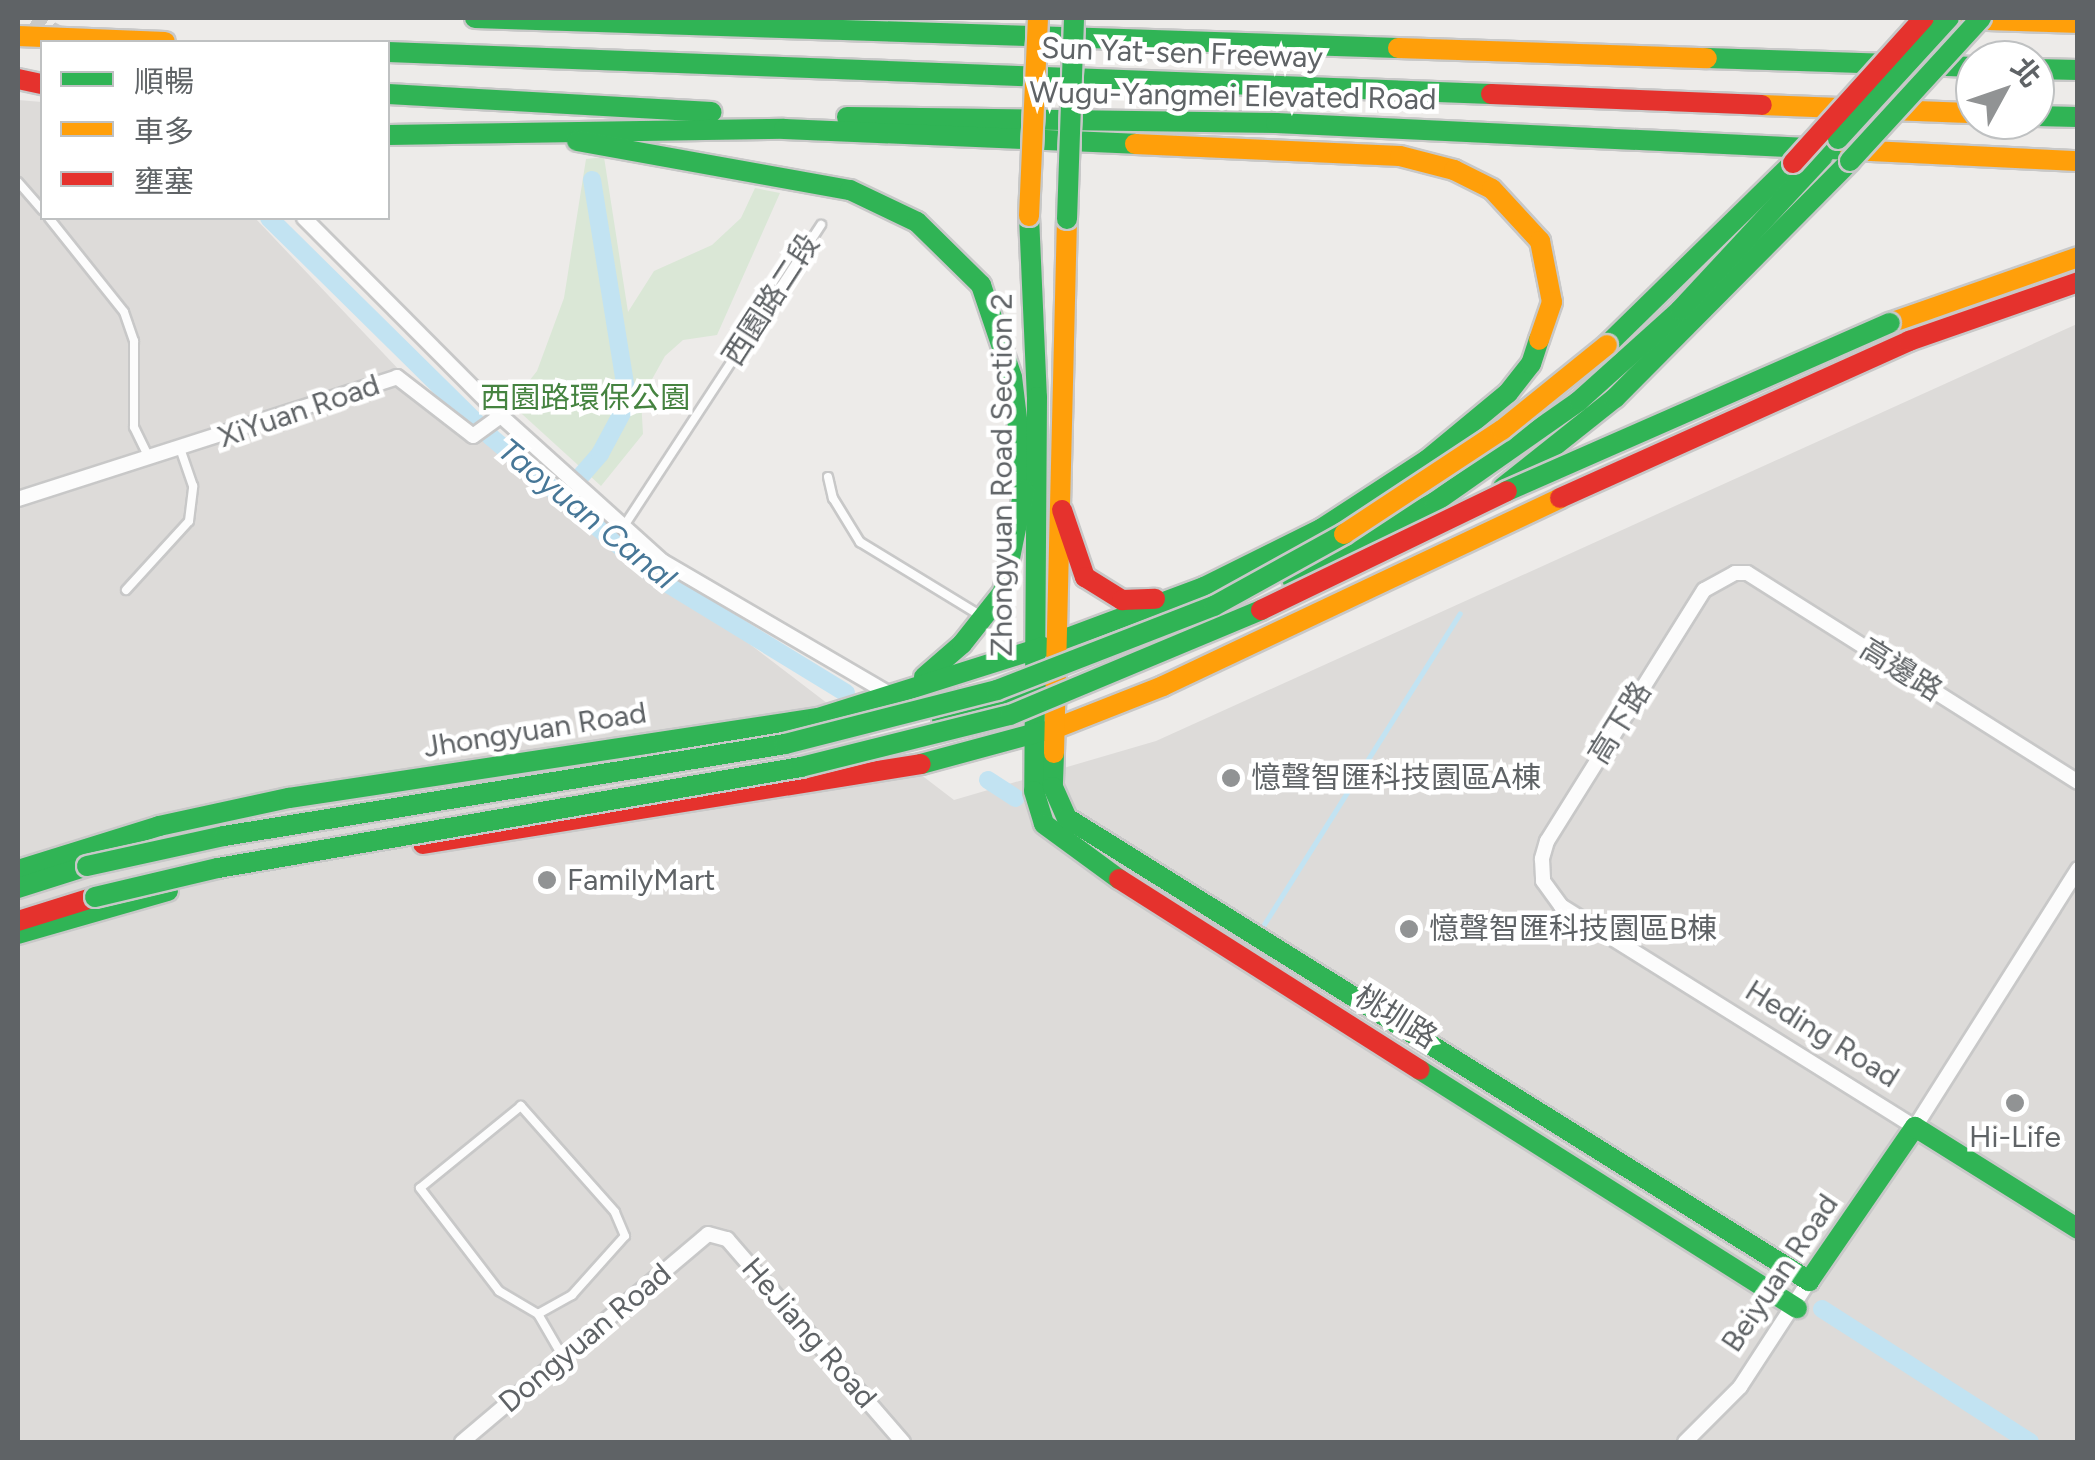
<!DOCTYPE html>
<meta charset="utf-8">
<style>
body{margin:0}
#map{position:relative;width:2095px;height:1460px;overflow:hidden;background:#edebe9;font-family:Figtree,"Noto Sans TC",sans-serif}
div>[style]{position:absolute}
[style*='--x']{left:calc(var(--x)*1px);top:calc(var(--y)*1px);width:calc(var(--w)*1px);rotate:calc(var(--a)*1deg)}
.industrial>*{inset:0;background:#dddbd9}
.green>*{inset:0;background:#dae7d6}
.stream>*{height:5px;margin:-2.5px;padding:0 2.5px;transform-origin:2.5px;border-radius:2.5px;background:#c2e3f2}
.canal>*{height:18px;margin:-9px;padding:0 9px;transform-origin:9px;border-radius:9px;background:#c2e3f2}
.street-tunnel>*{height:14px;margin-top:-7px;transform-origin:0;background:repeating-linear-gradient(90deg,#cac9c8 0 14px,transparent 0 21px)}
.roads{filter:drop-shadow(2px 0 #c8c8c8) drop-shadow(-2px 0 #c8c8c8) drop-shadow(0 2px #c8c8c8) drop-shadow(0 -2px #c8c8c8)}
.lane>*{height:8px;margin:-4px;padding:0 4px;transform-origin:4px;border-radius:4px;background:#fcfcfc}
.street>*{height:14px;margin:-7px;padding:0 7px;transform-origin:7px;border-radius:7px;background:#fcfcfc}
.fast>*{height:20px;margin:-10px;padding:0 10px;transform-origin:10px;border-radius:10px;background:#30b455}
.slow>*{height:20px;margin:-10px;padding:0 10px;transform-origin:10px;border-radius:10px;background:#ff9f0a}
.jam>*{height:20px;margin:-10px;padding:0 10px;transform-origin:10px;border-radius:10px;background:#e5322d}
.bridges{filter:drop-shadow(2px 0 #c7c8c8) drop-shadow(-2px 0 #c7c8c8) drop-shadow(0 2px #c7c8c8) drop-shadow(0 -2px #c7c8c8)}
.fast-bridge>*{height:20px;margin:-10px;padding:0 10px;transform-origin:10px;border-radius:10px;background:#30b455}
.slow-bridge>*{height:20px;margin:-10px;padding:0 10px;transform-origin:10px;border-radius:10px;background:#ff9f0a}
.jam-bridge>*{height:20px;margin:-10px;padding:0 10px;transform-origin:10px;border-radius:10px;background:#e5322d}
.dots>*{width:28px;height:28px;translate:-50% -50%;box-sizing:border-box;border:5px solid #fff;border-radius:50%}
span{translate:-50% -50%;white-space:nowrap;text-align:center;line-height:1.15;-webkit-text-stroke:9px #fff;paint-order:stroke}
.street-label{font-size:30px;color:#5f6366}
.park-label{font-size:30px;color:#458340}
.poi-label{font-size:30px;color:#5f6366}
.left{translate:0 -50%;text-align:left}
.water-label{font-size:32px;color:#477797;font-style:italic}
.frame{position:absolute;inset:0;border:20px solid #5f6366;pointer-events:none}
.legend{position:absolute;left:40px;top:40px;width:350px;height:180px;box-sizing:border-box;background:#fff;border:2px solid #bfc1c2;margin:0;padding:12px 18px;list-style:none;font-size:30px;color:#5f6366}
.legend li{display:flex;align-items:center;gap:20px;height:50px}
.legend b{width:50px;border:2px solid #bfc1c2}
.north{position:absolute;left:1955px;top:40px;width:100px;height:100px;box-sizing:border-box;background:#fff;border:2px solid #bfc1c2;border-radius:50%;rotate:50deg;font-size:28px;font-weight:700;line-height:40px;text-align:center;color:#5f6366}
.north::after{content:'';display:block;margin:auto;width:35px;height:45px;background:#919394;clip-path:polygon(50% 0,100% 100%,50% 72%,0 100%)}
</style>
<div id="map">
<div class="industrial">
<div style="clip-path:polygon(18px 100px,42px 102px,42px 218px,255px 218px,421px 393px,954px 800px,1156px 741px,2077px 324px,2077px 1442px,18px 1442px)"></div>
</div>
<div class="green">
<div style="clip-path:polygon(604px 157px,628px 312px,654px 271px,712px 245px,741px 218px,755px 188px,780px 193px,717px 335px,683px 340px,665px 356px,641px 399px,643px 434px,601px 486px,511px 404px,537px 371px,564px 298px,586px 159px)"></div>
</div>
<div class="stream">
<div style="--x:1261;--y:929;--w:373;--a:-57.8"></div>
</div>
<div class="canal">
<div style="--x:269;--y:218;--w:312;--a:44.6"></div>
<div style="--x:491;--y:437;--w:215;--a:40.3"></div>
<div style="--x:655;--y:576;--w:224;--a:31.5"></div>
<div style="--x:566;--y:493;--w:52;--a:-48.9"></div>
<div style="--x:600;--y:454;--w:59;--a:-61.7"></div>
<div style="--x:628;--y:402;--w:225;--a:-99.2"></div>
<div style="--x:988;--y:780;--w:33;--a:33"></div>
<div style="--x:1822;--y:1309;--w:247;--a:32.6"></div>
</div>
<div class="street-tunnel">
<div style="--x:33;--y:18;--w:29;--a:29"></div>
</div>
<div class="roads">
<div class="lane">
<div style="--x:18;--y:182;--w:37;--a:49"></div>
<div style="--x:49;--y:218;--w:120;--a:51.4"></div>
<div style="--x:124;--y:312;--w:31;--a:71"></div>
<div style="--x:134;--y:341;--w:86;--a:90"></div>
<div style="--x:134;--y:427;--w:32;--a:64"></div>
<div style="--x:828;--y:477;--w:22;--a:77"></div>
<div style="--x:833;--y:498;--w:52;--a:58.5"></div>
<div style="--x:860;--y:542;--w:142;--a:31.4"></div>
<div style="--x:624;--y:526;--w:360;--a:-56.8"></div>
<div style="--x:126;--y:590;--w:93;--a:-47.6"></div>
<div style="--x:189;--y:521;--w:35;--a:-83"></div>
<div style="--x:193;--y:486;--w:37;--a:-109"></div>
<div style="--x:538;--y:1314;--w:39;--a:-29"></div>
<div style="--x:572;--y:1295;--w:79;--a:-48.1"></div>
<div style="--x:625;--y:1236;--w:26;--a:-113"></div>
<div style="--x:615;--y:1212;--w:142;--a:-131.6"></div>
<div style="--x:521;--y:1106;--w:130;--a:140.9"></div>
<div style="--x:420;--y:1188;--w:130;--a:52.5"></div>
<div style="--x:499;--y:1291;--w:45;--a:30.5"></div>
<div style="--x:538;--y:1314;--w:50;--a:59.8"></div>
</div>
<div class="street">
<div style="--x:304;--y:218;--w:279;--a:45.1"></div>
<div style="--x:501;--y:416;--w:217;--a:42"></div>
<div style="--x:662;--y:561;--w:264;--a:30.3"></div>
<div style="--x:18;--y:499;--w:398;--a:-17.8"></div>
<div style="--x:397;--y:377;--w:96;--a:37.8"></div>
<div style="--x:473;--y:436;--w:34;--a:-36"></div>
<div style="--x:2078;--y:782;--w:391;--a:-147.7"></div>
<div style="--x:1747;--y:573;--w:12;--a:180"></div>
<div style="--x:1735;--y:573;--w:35;--a:151"></div>
<div style="--x:1704;--y:590;--w:296;--a:122"></div>
<div style="--x:1547;--y:841;--w:19;--a:106"></div>
<div style="--x:1542;--y:859;--w:22;--a:87"></div>
<div style="--x:1543;--y:881;--w:31;--a:54"></div>
<div style="--x:1561;--y:906;--w:417;--a:32"></div>
<div style="--x:1915;--y:1127;--w:305;--a:-57.7"></div>
<div style="--x:462;--y:1442;--w:322;--a:-40.2"></div>
<div style="--x:708;--y:1234;--w:20;--a:15"></div>
<div style="--x:727;--y:1239;--w:269;--a:49.1"></div>
<div style="--x:1685;--y:1442;--w:78;--a:-45"></div>
<div style="--x:1740;--y:1387;--w:126;--a:-56.9"></div>
</div>
<div class="fast">
<div style="--x:475;--y:18;--w:923;--a:1.86"></div>
<div style="--x:388;--y:52;--w:1104;--a:2.18"></div>
<div style="--x:1707;--y:58;--w:268;--a:1.9"></div>
<div style="--x:2035;--y:69;--w:43;--a:1.3"></div>
<div style="--x:388;--y:94;--w:324;--a:3.2"></div>
<div style="--x:2035;--y:116;--w:43;--a:1.3"></div>
<div style="--x:847;--y:117;--w:429;--a:0.8"></div>
<div style="--x:1276;--y:123;--w:575;--a:2.69"></div>
<div style="--x:388;--y:135;--w:396;--a:-0.9"></div>
<div style="--x:784;--y:129;--w:351;--a:2.4"></div>
<div style="--x:577;--y:141;--w:277;--a:10.2"></div>
<div style="--x:850;--y:190;--w:74;--a:25.5"></div>
<div style="--x:917;--y:222;--w:90;--a:44.5"></div>
<div style="--x:981;--y:285;--w:97;--a:71.4"></div>
<div style="--x:1012;--y:377;--w:109;--a:83.1"></div>
<div style="--x:1029;--y:216;--w:181;--a:87.5"></div>
<div style="--x:1037;--y:397;--w:394;--a:90.4"></div>
<div style="--x:1034;--y:791;--w:34;--a:73"></div>
<div style="--x:1044;--y:824;--w:93;--a:36.3"></div>
<div style="--x:1607;--y:345;--w:260;--a:-44.4"></div>
<div style="--x:1503;--y:487;--w:143;--a:-38.5"></div>
<div style="--x:1615;--y:398;--w:334;--a:-45.2"></div>
<div style="--x:1292;--y:579;--w:162;--a:-28.3"></div>
<div style="--x:1435;--y:502;--w:176;--a:-35"></div>
<div style="--x:1579;--y:401;--w:136;--a:-42"></div>
<div style="--x:1680;--y:310;--w:210;--a:-47.1"></div>
<div style="--x:1059;--y:641;--w:155;--a:-20.4"></div>
<div style="--x:1204;--y:587;--w:131;--a:-26.4"></div>
<div style="--x:1321;--y:529;--w:126;--a:-33.1"></div>
<div style="--x:1427;--y:460;--w:105;--a:-39.6"></div>
<div style="--x:1508;--y:393;--w:37;--a:-52"></div>
<div style="--x:1531;--y:364;--w:25;--a:-72"></div>
<div style="--x:924;--y:677;--w:50;--a:-41"></div>
<div style="--x:962;--y:644;--w:66;--a:-51.7"></div>
<div style="--x:1003;--y:592;--w:104;--a:-78.4"></div>
<div style="--x:942;--y:720;--w:105;--a:-16.5"></div>
<div style="--x:1054;--y:753;--w:34;--a:92"></div>
<div style="--x:1053;--y:787;--w:34;--a:66"></div>
<div style="--x:1067;--y:818;--w:875;--a:31.96"></div>
<div style="--x:1809;--y:1281;--w:187;--a:-55.5"></div>
<div style="--x:1915;--y:1127;--w:192;--a:32"></div>
<div style="--x:921;--y:764;--w:126;--a:-15.1"></div>
<div style="--x:18;--y:870;--w:148;--a:-17.3"></div>
<div style="--x:159;--y:826;--w:133;--a:-12.2"></div>
<div style="--x:289;--y:798;--w:535;--a:-8.6"></div>
<div style="--x:818;--y:718;--w:236;--a:-17.5"></div>
<div style="--x:18;--y:888;--w:72;--a:-17.7"></div>
<div style="--x:18;--y:934;--w:156;--a:-16"></div>
<div style="--x:1420;--y:1070;--w:446;--a:32.3"></div>
</div>
<div class="slow">
<div style="--x:1928;--y:18;--w:150;--a:1.9"></div>
<div style="--x:18;--y:36;--w:147;--a:2.3"></div>
<div style="--x:1398;--y:48;--w:309;--a:1.9"></div>
<div style="--x:1762;--y:105;--w:213;--a:2.2"></div>
<div style="--x:1135;--y:144;--w:265;--a:2.6"></div>
<div style="--x:1400;--y:156;--w:56;--a:14.5"></div>
<div style="--x:1454;--y:170;--w:42;--a:26.6"></div>
<div style="--x:1492;--y:189;--w:71;--a:47.3"></div>
<div style="--x:1540;--y:241;--w:62;--a:78.9"></div>
<div style="--x:1552;--y:302;--w:40;--a:108.9"></div>
<div style="--x:1850;--y:150;--w:228;--a:2.8"></div>
<div style="--x:1890;--y:323;--w:199;--a:-19.3"></div>
<div style="--x:1059;--y:727;--w:112;--a:-21.5"></div>
<div style="--x:1163;--y:686;--w:439;--a:-25.3"></div>
<div style="--x:1054;--y:753;--w:534;--a:-88.61"></div>
</div>
<div class="jam">
<div style="--x:18;--y:79;--w:25;--a:12"></div>
<div style="--x:1491;--y:94;--w:271;--a:2.3"></div>
<div style="--x:1560;--y:498;--w:383;--a:-24.2"></div>
<div style="--x:1909;--y:341;--w:179;--a:-19.2"></div>
<div style="--x:1062;--y:510;--w:71;--a:71.1"></div>
<div style="--x:1085;--y:577;--w:44;--a:31.9"></div>
<div style="--x:1122;--y:600;--w:33;--a:-2"></div>
<div style="--x:423;--y:844;--w:504;--a:-9.13"></div>
<div style="--x:1119;--y:879;--w:356;--a:32.4"></div>
<div style="--x:18;--y:921;--w:81;--a:-17.3"></div>
</div>
</div>
<div class="bridges">
<div class="fast-bridge">
<div style="--x:1838;--y:139;--w:164;--a:-47.5"></div>
<div style="--x:1850;--y:161;--w:194;--a:-47.5"></div>
<div style="--x:1067;--y:219;--w:201;--a:-88"></div>
<div style="--x:1507;--y:491;--w:418;--a:-23.7"></div>
<div style="--x:87;--y:866;--w:140;--a:-12.4"></div>
<div style="--x:224;--y:836;--w:568;--a:-9.31"></div>
<div style="--x:785;--y:744;--w:219;--a:-14.3"></div>
<div style="--x:997;--y:690;--w:233;--a:-21.2"></div>
<div style="--x:1214;--y:606;--w:149;--a:-29"></div>
<div style="--x:95;--y:897;--w:126;--a:-13.3"></div>
<div style="--x:218;--y:868;--w:592;--a:-9.83"></div>
<div style="--x:801;--y:767;--w:215;--a:-14"></div>
<div style="--x:1010;--y:715;--w:272;--a:-22.7"></div>
</div>
<div class="slow-bridge">
<div style="--x:1029;--y:216;--w:198;--a:-87.4"></div>
<div style="--x:1344;--y:534;--w:189;--a:-33.4"></div>
<div style="--x:1502;--y:430;--w:135;--a:-39"></div>
</div>
<div class="jam-bridge">
<div style="--x:1793;--y:163;--w:195;--a:-47.9"></div>
<div style="--x:1261;--y:610;--w:273;--a:-25.8"></div>
</div>
</div>
<div class="dots">
<div style="left:1231px;top:778px;background:#919394"></div>
<div style="left:547px;top:880px;background:#919394"></div>
<div style="left:1409px;top:929px;background:#919394"></div>
<div style="left:2015px;top:1103px;background:#919394"></div>
</div>
<div class="street-label">
<span style="left:1182px;top:53px;rotate:2deg">Sun Yat-sen Freeway</span>
<span style="left:1233px;top:96px;rotate:1deg">Wugu-Yangmei Elevated Road</span>
<span style="left:771px;top:300px;rotate:-57deg">西園路二段</span>
<span style="left:299px;top:411px;rotate:-19deg">XiYuan Road</span>
<span style="left:1002px;top:475px;rotate:-90deg">Zhongyuan Road Section 2</span>
<span style="left:1901px;top:670px;rotate:32deg">高邊路</span>
<span style="left:1620px;top:723px;rotate:-58deg">高下路</span>
<span style="left:535px;top:730px;rotate:-9deg">Jhongyuan Road</span>
<span style="left:1396px;top:1017px;rotate:32deg">桃圳路</span>
<span style="left:1822px;top:1034px;rotate:32deg">Heding Road</span>
<span style="left:1780px;top:1273px;rotate:-56deg">Beiyuan Road</span>
<span style="left:809px;top:1333px;rotate:49deg">HeJiang Road</span>
<span style="left:585px;top:1338px;rotate:-40deg">Dongyuan Road</span>
</div>
<div class="park-label">
<span style="left:585px;top:398px">西園路環保公園</span>
</div>
<div class="poi-label">
<span class="left" style="left:1251px;top:778px">憶聲智匯科技園區A棟</span>
<span class="left" style="left:567px;top:880px">FamilyMart</span>
<span class="left" style="left:1429px;top:929px">憶聲智匯科技園區B棟</span>
<span style="left:2015px;top:1137px">Hi-Life</span>
</div>
<div class="water-label">
<span style="left:587px;top:514px;rotate:39deg">Taoyuan Canal</span>
</div>
<div class="frame"></div>
<ul class="legend">
<li><b style="height:12px;background:#30b455"></b>順暢</li>
<li><b style="height:12px;background:#ff9f0a"></b>車多</li>
<li><b style="height:12px;background:#e5322d"></b>壅塞</li>
</ul>
<div class="north">北</div>
</div>
